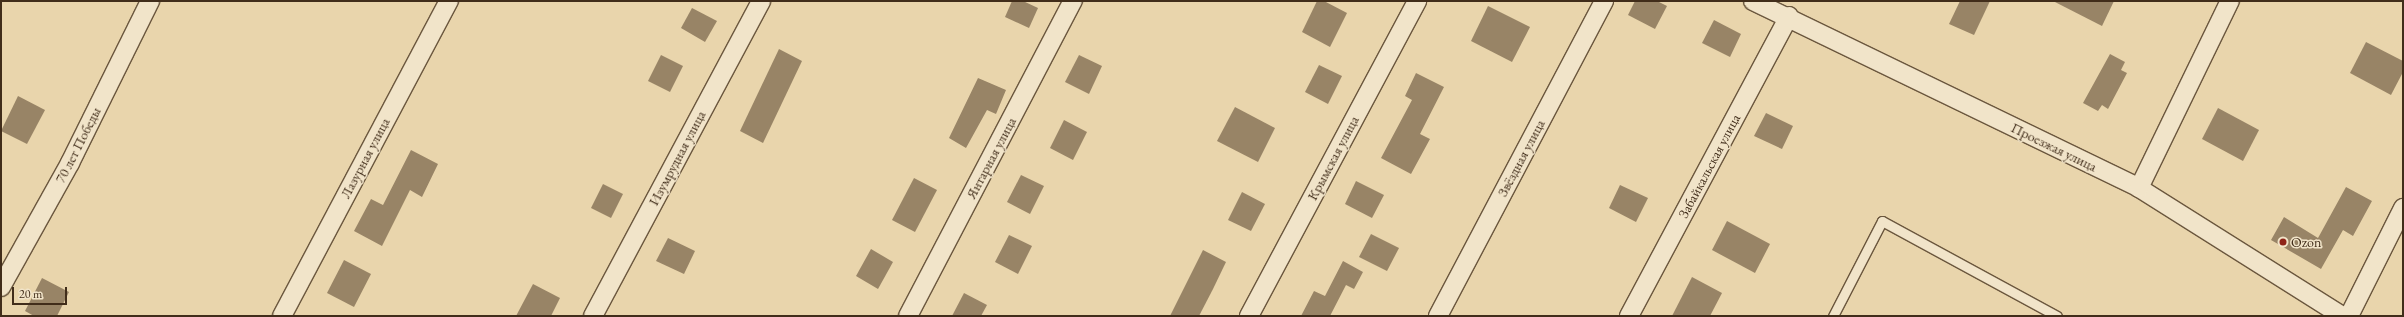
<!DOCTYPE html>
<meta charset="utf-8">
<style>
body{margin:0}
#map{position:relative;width:2404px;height:317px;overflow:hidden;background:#e9d5ac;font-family:"EB Garamond",serif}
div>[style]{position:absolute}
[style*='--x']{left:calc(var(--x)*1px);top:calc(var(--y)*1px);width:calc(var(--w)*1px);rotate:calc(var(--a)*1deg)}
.building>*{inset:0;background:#988466}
.roads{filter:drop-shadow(1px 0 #6b573e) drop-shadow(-1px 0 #6b573e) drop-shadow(0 1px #6b573e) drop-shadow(0 -1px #6b573e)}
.service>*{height:9px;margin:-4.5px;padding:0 4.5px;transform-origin:4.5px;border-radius:4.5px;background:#f1e4c9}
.minor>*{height:18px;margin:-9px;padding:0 9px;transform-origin:9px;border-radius:9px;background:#f1e4c9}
.dots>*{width:11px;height:11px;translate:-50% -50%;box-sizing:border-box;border:2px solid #f1e4c9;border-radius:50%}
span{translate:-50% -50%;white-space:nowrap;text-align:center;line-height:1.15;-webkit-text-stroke:3px #f1e4c9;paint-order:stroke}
.street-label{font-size:14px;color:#412d1a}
.poi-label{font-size:14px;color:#412d1a}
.left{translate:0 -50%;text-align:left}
.frame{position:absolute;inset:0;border:2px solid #412d1a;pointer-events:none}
.scale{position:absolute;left:12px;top:287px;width:55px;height:18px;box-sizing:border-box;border:2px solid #412d1a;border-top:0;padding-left:5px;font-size:12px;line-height:14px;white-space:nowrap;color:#412d1a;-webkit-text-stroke:3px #f1e4c9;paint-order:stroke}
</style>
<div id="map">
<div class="building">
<div style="clip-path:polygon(1012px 1px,1023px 1px,1038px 8px,1029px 28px,1005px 17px)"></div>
<div style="clip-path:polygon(1317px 1px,1324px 1px,1347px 13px,1330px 47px,1302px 32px)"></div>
<div style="clip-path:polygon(1635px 1px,1657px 1px,1667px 6px,1655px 29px,1628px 15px)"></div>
<div style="clip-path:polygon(1960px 1px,1990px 1px,1974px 35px,1949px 24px)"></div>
<div style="clip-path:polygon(2053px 1px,2114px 1px,2102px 26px)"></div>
<div style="clip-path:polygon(1488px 6px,1530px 27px,1512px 62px,1471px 41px)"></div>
<div style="clip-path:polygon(692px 8px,717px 21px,705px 42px,681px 28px)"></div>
<div style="clip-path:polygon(1714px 20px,1741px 34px,1730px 57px,1702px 43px)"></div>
<div style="clip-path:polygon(2366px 42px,2403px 61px,2403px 72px,2391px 95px,2350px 73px)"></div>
<div style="clip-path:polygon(779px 49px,802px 61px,763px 143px,740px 131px)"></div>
<div style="clip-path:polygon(2110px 54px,2125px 62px,2121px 70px,2127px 73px,2108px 109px,2102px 105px,2098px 111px,2083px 103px)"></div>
<div style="clip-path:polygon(661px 55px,683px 66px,670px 92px,648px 81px)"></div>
<div style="clip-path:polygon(1079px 55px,1102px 66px,1089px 94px,1065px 82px)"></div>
<div style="clip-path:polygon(1319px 65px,1342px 76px,1328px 104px,1305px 92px)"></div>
<div style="clip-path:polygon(1416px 73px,1444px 87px,1420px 134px,1430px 139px,1411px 174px,1381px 158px,1412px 100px,1405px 96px)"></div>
<div style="clip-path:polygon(978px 78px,1006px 90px,996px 114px,987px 110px,966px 148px,949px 138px)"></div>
<div style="clip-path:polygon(18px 96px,45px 110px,27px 144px,1px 131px)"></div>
<div style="clip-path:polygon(1235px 107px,1275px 128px,1258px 162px,1217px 141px)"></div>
<div style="clip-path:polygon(2218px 108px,2259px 130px,2243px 161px,2202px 139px)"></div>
<div style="clip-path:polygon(1766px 113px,1793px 126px,1782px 149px,1754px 136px)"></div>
<div style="clip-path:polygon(1064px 120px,1087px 132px,1073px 160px,1050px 148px)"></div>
<div style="clip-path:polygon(411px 150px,438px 164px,422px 197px,410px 190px,382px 246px,354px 231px,371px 199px,383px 205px)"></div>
<div style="clip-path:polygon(1021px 175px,1044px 186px,1030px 214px,1007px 202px)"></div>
<div style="clip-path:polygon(914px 178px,937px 190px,915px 232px,892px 220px)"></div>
<div style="clip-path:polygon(1356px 181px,1384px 195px,1372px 218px,1345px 204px)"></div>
<div style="clip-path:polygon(603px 184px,623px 194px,611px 218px,591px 208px)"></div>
<div style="clip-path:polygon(1620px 185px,1648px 198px,1636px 222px,1609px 208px)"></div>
<div style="clip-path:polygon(2346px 187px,2372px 201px,2353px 236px,2343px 230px,2321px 269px,2271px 240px,2284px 217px,2318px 238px)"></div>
<div style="clip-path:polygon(1242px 192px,1265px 204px,1251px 231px,1228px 220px)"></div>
<div style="clip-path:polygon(1727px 221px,1770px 244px,1755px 273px,1712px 250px)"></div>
<div style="clip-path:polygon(1371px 234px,1399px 248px,1387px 271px,1359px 257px)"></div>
<div style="clip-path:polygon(1009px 235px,1032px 246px,1018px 274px,995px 262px)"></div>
<div style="clip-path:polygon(668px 238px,695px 251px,684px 274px,656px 261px)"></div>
<div style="clip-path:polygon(871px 249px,893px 262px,878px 289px,856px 276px)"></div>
<div style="clip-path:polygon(1203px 250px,1226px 262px,1213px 289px,1199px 316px,1170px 316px)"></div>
<div style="clip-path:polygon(344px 260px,371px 274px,354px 307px,327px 293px)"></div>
<div style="clip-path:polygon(1343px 261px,1363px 272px,1354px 289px,1346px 285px,1330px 316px,1301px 316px,1314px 291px,1325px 296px)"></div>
<div style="clip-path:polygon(1692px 277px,1722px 293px,1710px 316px,1672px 316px)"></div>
<div style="clip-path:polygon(42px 278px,69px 292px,57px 316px,34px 316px,25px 311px)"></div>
<div style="clip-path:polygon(533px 284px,560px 298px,551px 316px,516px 316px)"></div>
<div style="clip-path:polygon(964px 293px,987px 305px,981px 316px,952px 316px)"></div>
</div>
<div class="roads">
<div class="service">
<div style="--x:1833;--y:316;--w:107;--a:-62.7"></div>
<div style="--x:1882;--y:221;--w:199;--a:28.5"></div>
</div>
<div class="minor">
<div style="--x:1753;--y:1;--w:429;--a:25.8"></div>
<div style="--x:2139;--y:188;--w:240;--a:32.2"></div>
<div style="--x:2139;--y:188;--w:208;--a:-64.1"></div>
<div style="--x:1;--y:287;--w:142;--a:-60.9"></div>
<div style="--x:70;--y:163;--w:181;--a:-63.7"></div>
<div style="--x:282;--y:316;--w:357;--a:-62.1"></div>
<div style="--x:593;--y:316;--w:357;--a:-61.9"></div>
<div style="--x:908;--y:316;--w:356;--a:-62.4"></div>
<div style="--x:1249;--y:316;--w:357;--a:-61.9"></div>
<div style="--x:1438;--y:316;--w:356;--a:-62.2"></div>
<div style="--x:1629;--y:316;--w:340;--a:-61.9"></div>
<div style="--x:2349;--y:316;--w:121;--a:-63.4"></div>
</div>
</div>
<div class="dots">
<div style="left:2283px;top:242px;background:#8f2418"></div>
</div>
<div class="street-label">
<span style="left:78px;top:145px;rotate:-63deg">70 лет Победы</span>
<span style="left:2054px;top:147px;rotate:26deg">Проезжая улица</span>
<span style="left:365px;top:158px;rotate:-62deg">Лазурная улица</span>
<span style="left:677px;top:158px;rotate:-62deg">Изумрудная улица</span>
<span style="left:991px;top:158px;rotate:-62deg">Янтарная улица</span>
<span style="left:1333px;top:158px;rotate:-62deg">Крымская улица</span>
<span style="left:1521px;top:158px;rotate:-62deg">Звёздная улица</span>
<span style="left:1709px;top:166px;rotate:-62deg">Забайкальская улица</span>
</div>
<div class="poi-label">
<span class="left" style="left:2291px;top:242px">Ozon</span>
</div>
<div class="frame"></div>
<div class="scale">20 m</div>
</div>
